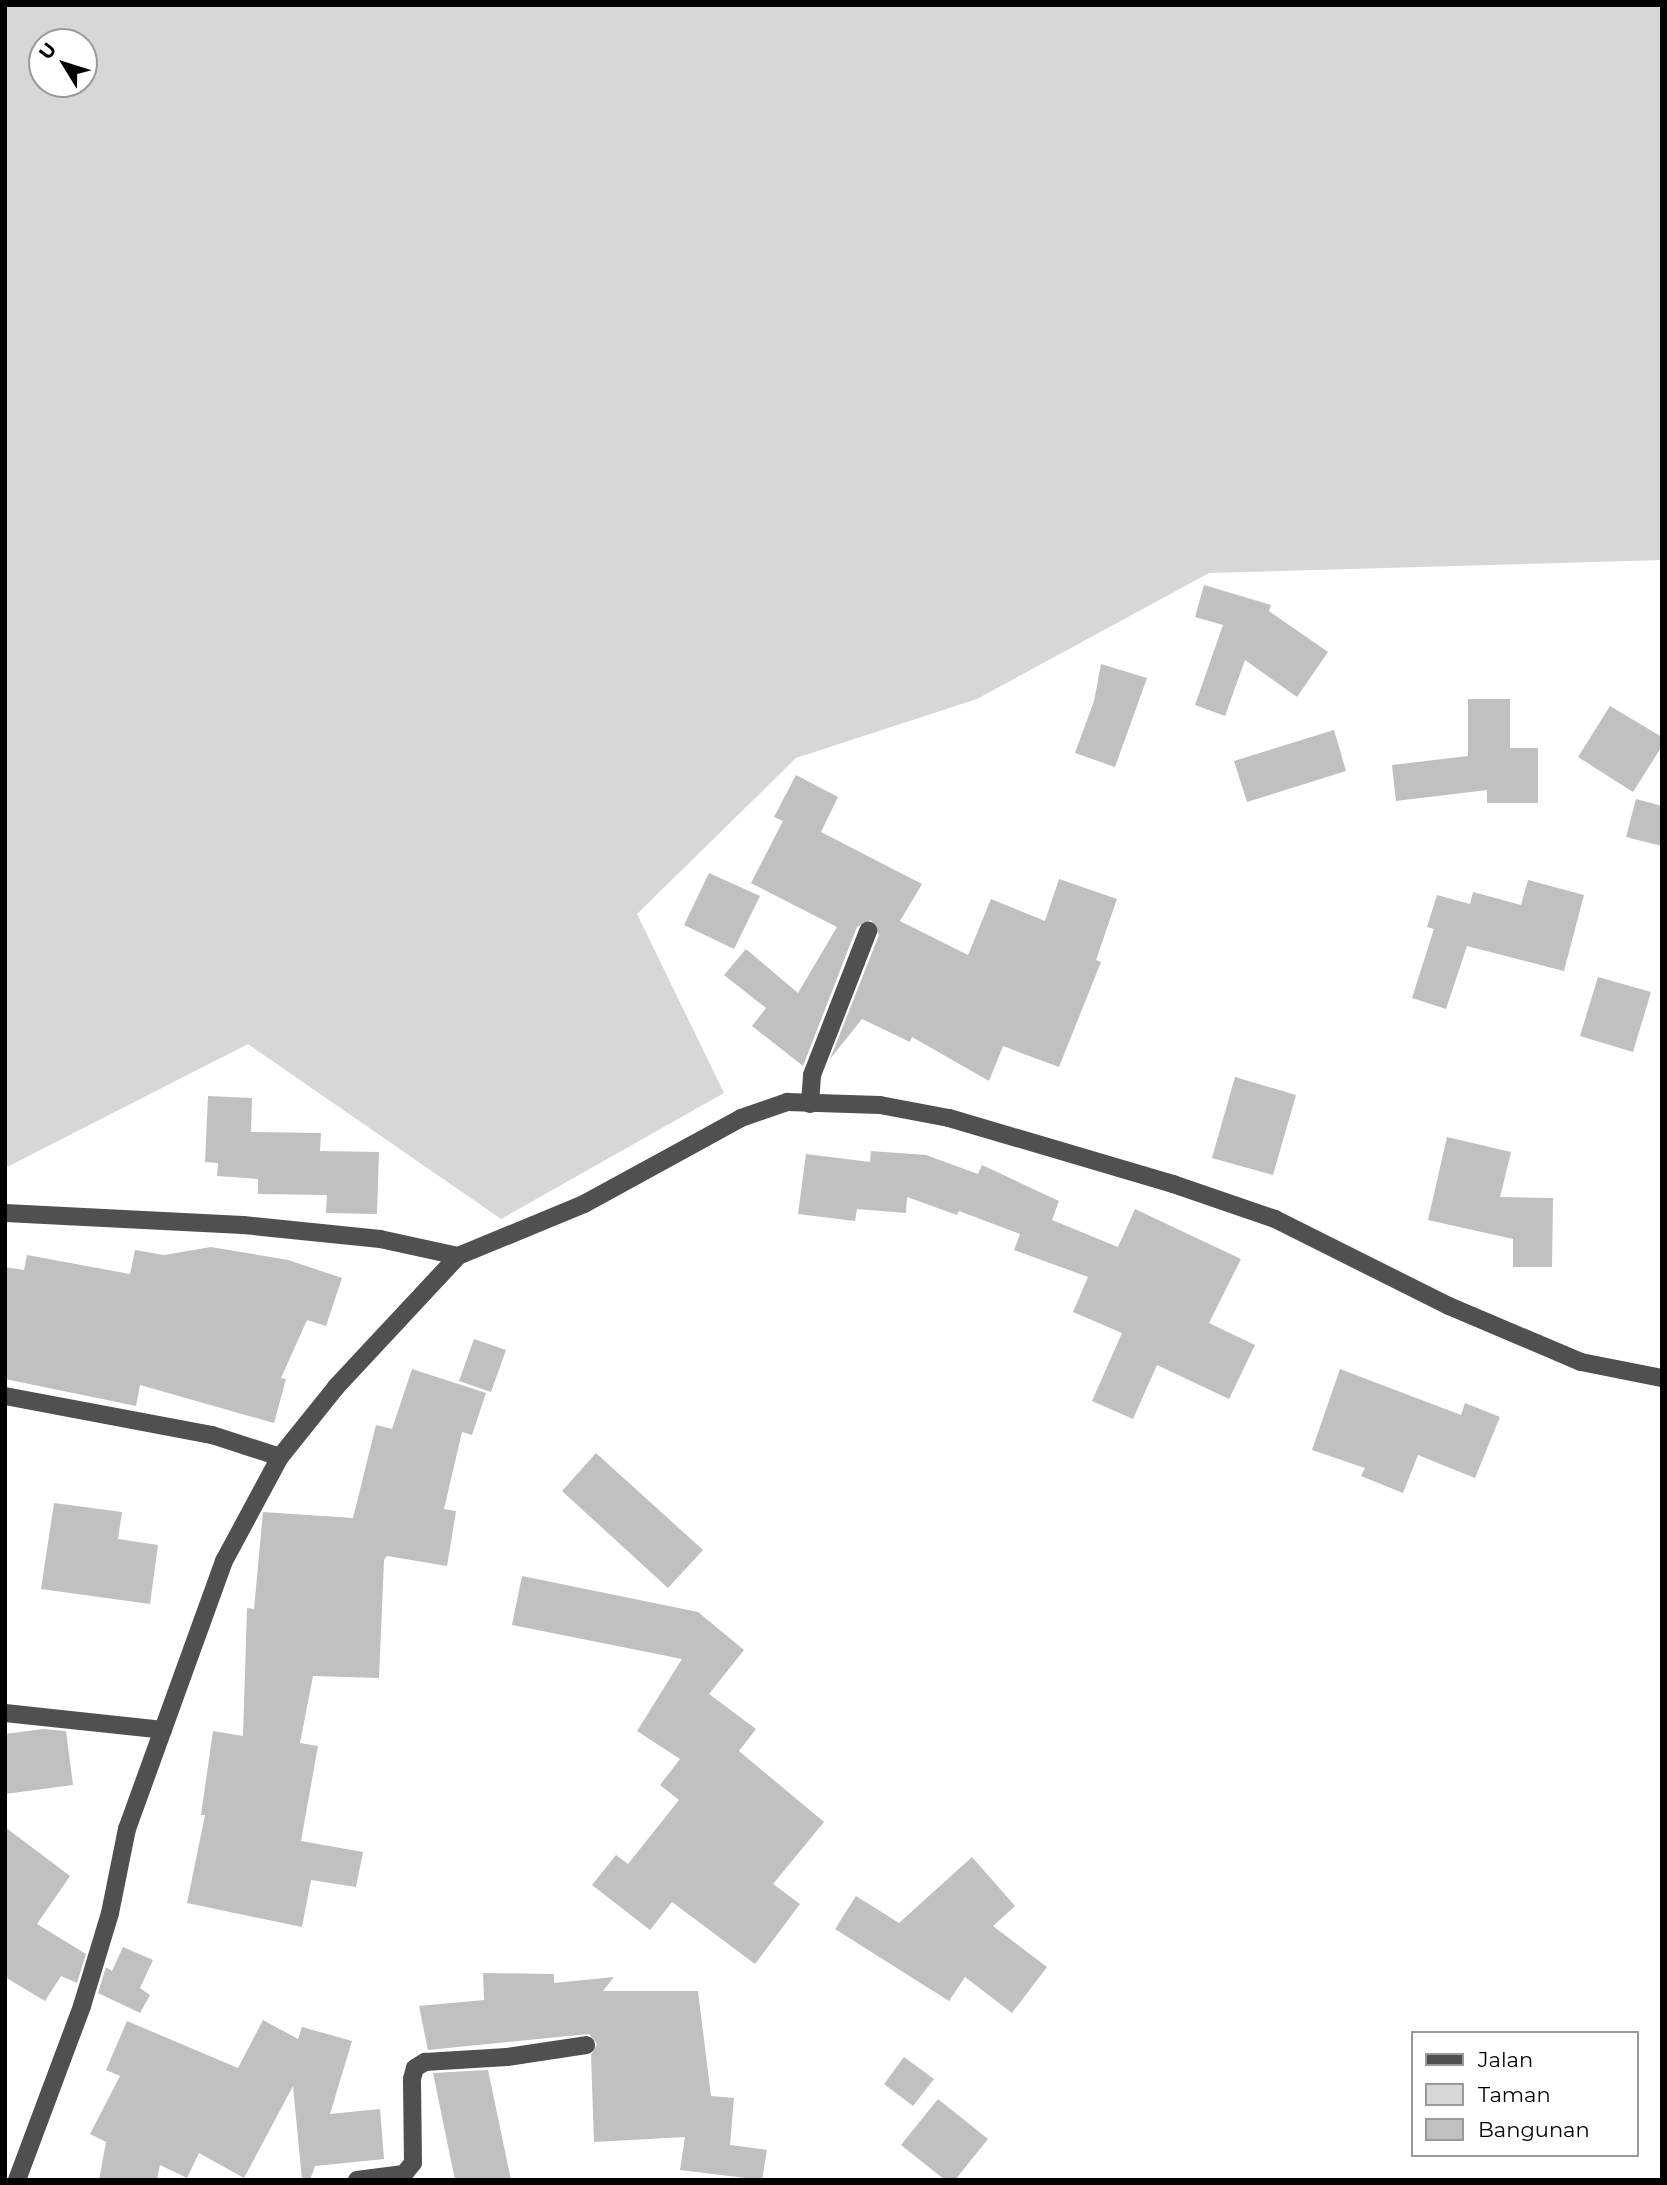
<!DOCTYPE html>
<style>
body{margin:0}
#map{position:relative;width:1667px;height:2185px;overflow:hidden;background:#fff;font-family:Montserrat,sans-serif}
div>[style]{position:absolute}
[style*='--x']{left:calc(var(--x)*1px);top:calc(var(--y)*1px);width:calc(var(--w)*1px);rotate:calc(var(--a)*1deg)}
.green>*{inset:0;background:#d7d7d7}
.building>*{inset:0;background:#c0c0c0}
.minor>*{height:18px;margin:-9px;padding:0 9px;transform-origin:9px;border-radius:9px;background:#505050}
span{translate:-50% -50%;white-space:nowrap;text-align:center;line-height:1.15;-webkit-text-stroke:5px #fff;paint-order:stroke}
.frame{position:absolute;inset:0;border:7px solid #000;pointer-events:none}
.legend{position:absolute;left:1411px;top:2031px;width:228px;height:126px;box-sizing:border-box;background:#fff;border:2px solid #999;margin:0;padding:9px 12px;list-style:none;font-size:21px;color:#000}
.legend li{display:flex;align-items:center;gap:14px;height:35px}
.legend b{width:35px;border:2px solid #999}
.north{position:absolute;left:28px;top:28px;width:70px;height:70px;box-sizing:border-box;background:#fff;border:2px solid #999;border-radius:50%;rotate:308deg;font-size:19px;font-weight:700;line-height:28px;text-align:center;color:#000}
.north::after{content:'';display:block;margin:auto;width:24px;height:32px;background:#000;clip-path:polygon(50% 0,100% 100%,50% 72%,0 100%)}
</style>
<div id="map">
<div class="green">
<div style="clip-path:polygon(evenodd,5px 5px,1662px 5px,1662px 560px,1209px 573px,977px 699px,796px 758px,637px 914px,724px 1093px,501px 1219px,248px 1044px,5px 1168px,5px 5px,42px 42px,84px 42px,84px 84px,42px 84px,42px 42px)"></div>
</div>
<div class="building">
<div style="clip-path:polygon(1204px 585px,1271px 605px,1269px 611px,1328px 652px,1297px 697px,1245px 660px,1225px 716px,1195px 705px,1223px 625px,1195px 617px)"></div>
<div style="clip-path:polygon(1101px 664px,1147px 678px,1115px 767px,1075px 753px,1094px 701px)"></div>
<div style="clip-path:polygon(1468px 699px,1510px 699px,1510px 748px,1538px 748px,1538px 803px,1487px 803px,1487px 790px,1396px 801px,1392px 765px,1468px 756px)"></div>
<div style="clip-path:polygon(1610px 706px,1662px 737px,1662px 746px,1633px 792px,1578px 757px)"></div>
<div style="clip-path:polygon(1334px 730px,1346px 771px,1247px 802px,1234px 761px)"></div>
<div style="clip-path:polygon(796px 775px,838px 797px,821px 832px,922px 884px,900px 921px,968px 955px,991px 899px,1045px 921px,1059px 879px,1117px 899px,1096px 960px,1101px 962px,1059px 1067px,1003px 1046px,989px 1081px,912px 1037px,910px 1042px,862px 1019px,830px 1059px,879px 935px,871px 920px,857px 927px,803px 1066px,752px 1026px,766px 1008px,724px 975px,746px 949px,798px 993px,837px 927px,751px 883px,783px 821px,774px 817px)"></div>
<div style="clip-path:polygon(1636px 799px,1662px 806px,1662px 846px,1626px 837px)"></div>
<div style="clip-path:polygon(709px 873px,760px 896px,734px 949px,684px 925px)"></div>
<div style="clip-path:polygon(1528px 880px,1584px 895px,1564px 971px,1467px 946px,1446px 1009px,1412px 998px,1434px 929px,1427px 927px,1437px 895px,1470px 904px,1473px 892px,1521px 905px)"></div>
<div style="clip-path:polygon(1598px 977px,1651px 992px,1633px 1052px,1580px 1036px)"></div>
<div style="clip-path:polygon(1235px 1077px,1296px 1095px,1273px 1175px,1212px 1158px)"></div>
<div style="clip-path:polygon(208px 1096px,252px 1098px,251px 1132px,321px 1133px,320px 1151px,379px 1152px,377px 1214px,326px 1213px,327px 1195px,258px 1194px,258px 1179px,217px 1176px,218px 1163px,205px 1162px)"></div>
<div style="clip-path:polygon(1447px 1137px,1511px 1152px,1500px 1197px,1553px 1198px,1552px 1267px,1513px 1267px,1513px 1239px,1428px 1220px)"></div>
<div style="clip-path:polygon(871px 1151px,926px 1155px,978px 1174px,982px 1165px,1059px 1201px,1052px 1220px,1118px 1247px,1135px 1209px,1241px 1259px,1209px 1323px,1255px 1345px,1229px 1399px,1157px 1365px,1133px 1419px,1092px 1401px,1122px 1333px,1073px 1312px,1088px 1277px,1014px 1250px,1020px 1234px,959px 1211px,957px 1215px,907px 1197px,906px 1213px,857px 1209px,855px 1221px,798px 1214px,806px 1154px,870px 1162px)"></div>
<div style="clip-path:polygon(211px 1247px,288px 1260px,342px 1278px,326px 1326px,307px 1320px,281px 1378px,286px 1379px,274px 1423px,140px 1385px,136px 1406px,5px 1379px,5px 1267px,24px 1270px,27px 1255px,130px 1274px,135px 1250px,164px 1255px)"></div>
<div style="clip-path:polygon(474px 1339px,506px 1350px,491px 1392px,459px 1381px)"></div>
<div style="clip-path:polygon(412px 1369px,486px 1393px,472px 1435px,462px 1432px,444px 1509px,456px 1511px,447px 1566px,387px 1556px,384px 1560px,379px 1678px,313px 1676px,300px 1743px,318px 1746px,301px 1841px,363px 1852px,356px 1887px,311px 1880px,302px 1927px,187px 1903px,205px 1815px,201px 1815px,213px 1731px,243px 1736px,247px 1608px,254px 1609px,263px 1512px,353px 1518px,376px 1425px,392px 1429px)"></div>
<div style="clip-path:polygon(1340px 1369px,1461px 1415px,1465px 1403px,1500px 1417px,1475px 1478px,1418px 1455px,1403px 1493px,1361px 1476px,1365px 1468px,1312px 1450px)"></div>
<div style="clip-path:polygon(596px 1453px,703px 1550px,668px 1588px,562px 1491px)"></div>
<div style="clip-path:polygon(54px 1503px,122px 1512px,118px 1539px,158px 1545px,150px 1604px,41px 1589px)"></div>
<div style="clip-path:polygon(522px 1576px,698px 1612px,744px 1650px,709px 1694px,756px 1729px,739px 1751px,824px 1822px,773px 1884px,800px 1904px,755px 1964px,672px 1902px,650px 1930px,592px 1885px,616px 1855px,628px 1864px,679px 1800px,660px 1785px,680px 1759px,637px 1731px,682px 1659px,512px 1625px)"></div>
<div style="clip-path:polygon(43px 1729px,66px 1731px,73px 1785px,5px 1794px,5px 1734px)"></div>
<div style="clip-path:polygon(5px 1827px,70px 1876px,37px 1924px,86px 1954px,77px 1983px,61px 1976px,45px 2001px,5px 1977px)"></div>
<div style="clip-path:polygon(972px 1857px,1015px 1906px,993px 1926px,1047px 1967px,1012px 2013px,965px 1977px,949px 2001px,835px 1929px,856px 1896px,899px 1923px)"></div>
<div style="clip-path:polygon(123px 1947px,153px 1960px,140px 1988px,150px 1995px,140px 2013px,98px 1993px,106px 1967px,112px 1971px)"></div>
<div style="clip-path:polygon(483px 1973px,554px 1974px,554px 1983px,614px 1977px,603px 1991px,698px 1991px,711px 2096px,734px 2098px,730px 2145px,767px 2150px,762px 2180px,680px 2170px,685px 2137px,594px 2142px,591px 2055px,597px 2044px,589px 2034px,428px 2050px,419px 2006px,484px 2000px)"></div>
<div style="clip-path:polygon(263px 2020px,298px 2039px,302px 2027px,352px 2041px,330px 2114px,380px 2109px,384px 2159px,315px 2166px,310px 2180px,302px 2180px,293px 2086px,244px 2178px,199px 2153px,187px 2178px,160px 2165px,157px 2180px,99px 2180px,106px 2142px,90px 2134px,120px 2076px,106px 2070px,127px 2021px,238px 2068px)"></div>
<div style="clip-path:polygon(904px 2057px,934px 2079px,913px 2106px,884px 2084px)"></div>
<div style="clip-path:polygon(488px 2070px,511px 2180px,455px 2180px,433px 2073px)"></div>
<div style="clip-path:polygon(938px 2099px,988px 2139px,955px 2180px,945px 2180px,901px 2145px)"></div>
</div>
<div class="minor">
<div style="--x:810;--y:1104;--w:29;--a:-86"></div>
<div style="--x:812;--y:1075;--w:155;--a:-68.7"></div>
<div style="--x:5;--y:1213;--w:238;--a:2.9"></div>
<div style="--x:243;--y:1225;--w:138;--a:5.8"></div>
<div style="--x:380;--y:1239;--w:80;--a:12.3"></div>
<div style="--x:5;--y:1396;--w:211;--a:10.7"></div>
<div style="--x:212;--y:1435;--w:71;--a:17.9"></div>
<div style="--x:5;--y:1713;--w:159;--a:6.1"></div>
<div style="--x:17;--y:2180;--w:186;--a:-69.5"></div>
<div style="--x:82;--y:2006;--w:97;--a:-73.2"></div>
<div style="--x:110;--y:1913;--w:86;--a:-78.6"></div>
<div style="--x:127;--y:1829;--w:285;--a:-70.1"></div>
<div style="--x:224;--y:1561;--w:118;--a:-61.7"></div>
<div style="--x:280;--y:1457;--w:90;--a:-51.3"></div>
<div style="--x:336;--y:1387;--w:179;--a:-47"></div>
<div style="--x:458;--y:1256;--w:136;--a:-22.4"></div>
<div style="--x:584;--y:1204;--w:179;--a:-28.7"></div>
<div style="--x:741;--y:1118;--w:49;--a:-19.2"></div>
<div style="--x:787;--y:1102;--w:93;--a:1.8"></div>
<div style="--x:880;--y:1105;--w:70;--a:10.7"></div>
<div style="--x:949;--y:1118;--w:234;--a:16.4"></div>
<div style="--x:1173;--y:1184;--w:108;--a:18.9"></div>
<div style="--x:1275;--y:1219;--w:195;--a:26.6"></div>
<div style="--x:1449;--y:1306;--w:143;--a:23"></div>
<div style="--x:1581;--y:1362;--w:83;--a:11.2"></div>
<div style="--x:357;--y:2180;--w:47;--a:-7.3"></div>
<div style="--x:404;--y:2174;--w:14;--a:-51"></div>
<div style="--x:413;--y:2163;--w:84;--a:-90.7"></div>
<div style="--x:412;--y:2079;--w:11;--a:-75"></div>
<div style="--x:415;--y:2068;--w:12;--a:-31"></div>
<div style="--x:425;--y:2062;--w:82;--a:-3.5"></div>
<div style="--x:507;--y:2057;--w:80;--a:-8.6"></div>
</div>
<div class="frame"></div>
<ul class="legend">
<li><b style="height:9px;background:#505050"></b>Jalan</li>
<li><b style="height:19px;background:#d7d7d7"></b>Taman</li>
<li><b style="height:19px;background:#c0c0c0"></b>Bangunan</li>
</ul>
<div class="north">U</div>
</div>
